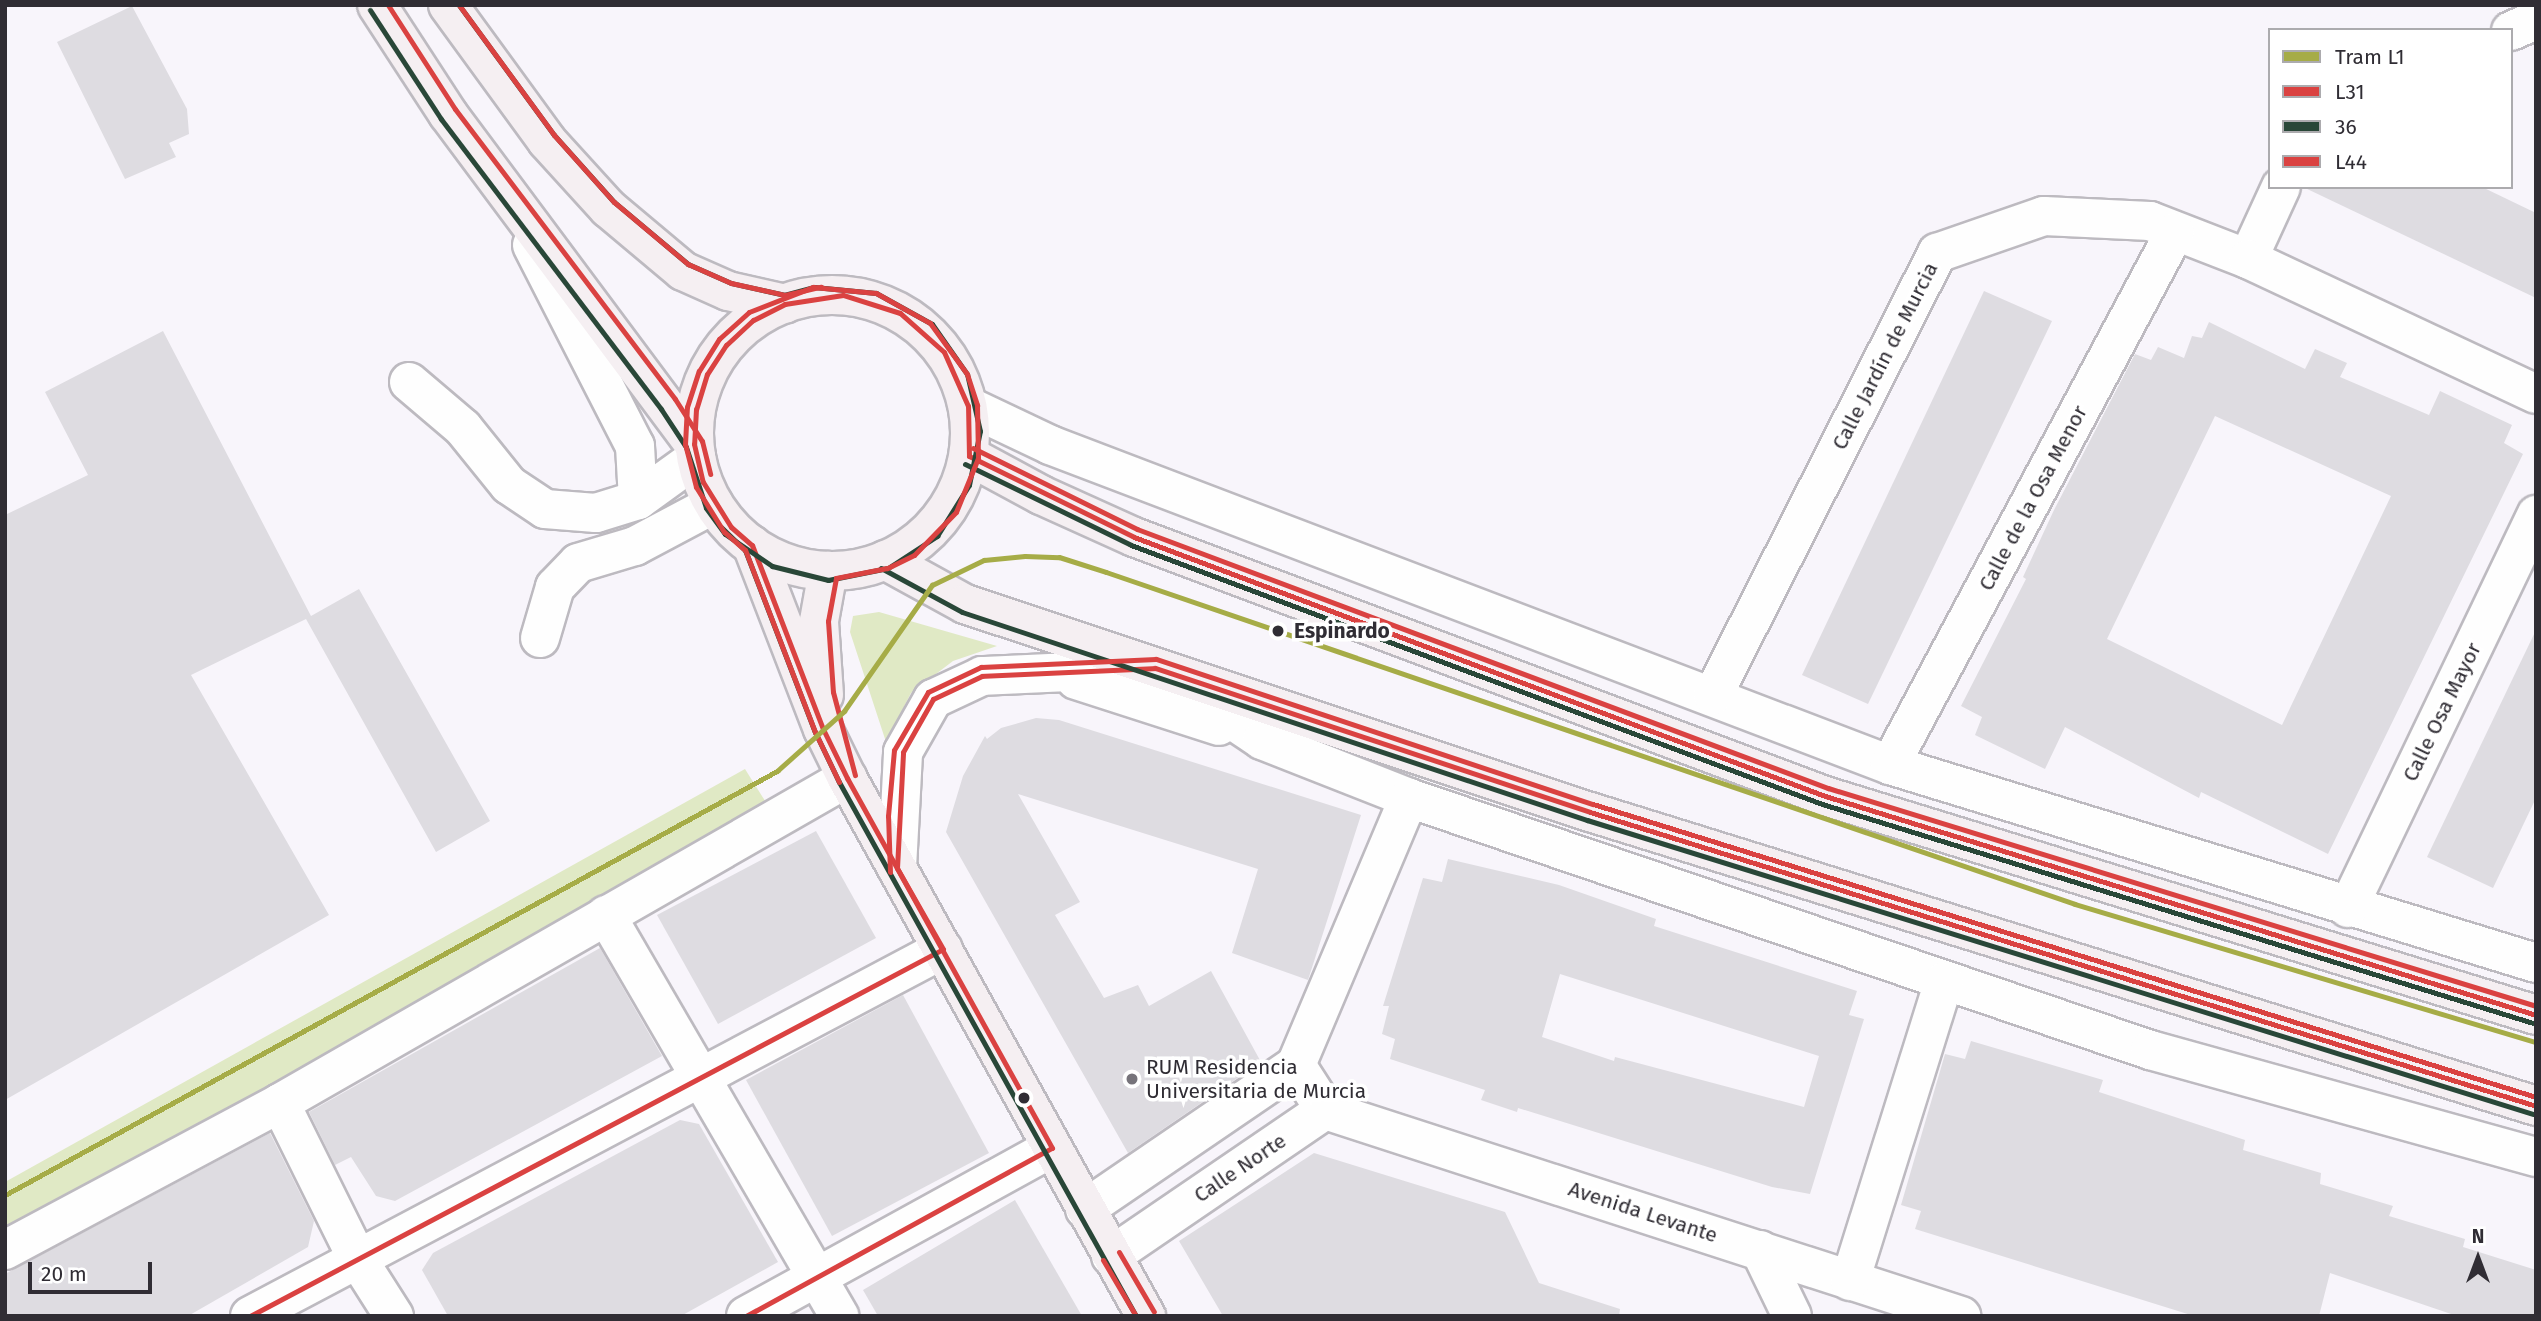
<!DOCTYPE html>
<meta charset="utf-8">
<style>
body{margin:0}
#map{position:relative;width:2541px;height:1321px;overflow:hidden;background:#f8f5fb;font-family:"Fira Sans",sans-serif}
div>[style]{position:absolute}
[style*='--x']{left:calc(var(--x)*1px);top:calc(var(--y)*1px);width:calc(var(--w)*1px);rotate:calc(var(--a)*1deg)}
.green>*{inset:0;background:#e0e9c5}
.building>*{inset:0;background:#dedce1}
.roads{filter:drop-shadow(2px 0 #bdbac0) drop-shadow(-2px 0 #bdbac0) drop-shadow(0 2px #bdbac0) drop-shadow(0 -2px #bdbac0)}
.minor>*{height:38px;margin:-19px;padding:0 19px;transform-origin:19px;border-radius:19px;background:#fefefe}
.major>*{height:38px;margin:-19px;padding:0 19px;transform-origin:19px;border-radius:19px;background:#f5eff2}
.major>.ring{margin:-19px;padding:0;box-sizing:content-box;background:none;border:38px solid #f5eff2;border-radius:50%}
.bus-1>*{height:5px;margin:-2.5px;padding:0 2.5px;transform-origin:2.5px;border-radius:2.5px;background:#da4241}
.bus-2>*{height:5px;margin:-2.5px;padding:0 2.5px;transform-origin:2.5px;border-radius:2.5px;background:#294738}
.bus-3>*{height:5px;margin:-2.5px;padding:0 2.5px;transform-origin:2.5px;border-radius:2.5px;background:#da4241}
.tram-1>*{height:5px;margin:-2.5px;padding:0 2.5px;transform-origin:2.5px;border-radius:2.5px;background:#a6ac47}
.dots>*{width:19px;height:19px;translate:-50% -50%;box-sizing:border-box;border:4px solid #fff;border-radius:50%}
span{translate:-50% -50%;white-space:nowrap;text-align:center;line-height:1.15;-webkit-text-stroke:7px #fff;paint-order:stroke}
.street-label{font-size:21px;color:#302d34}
.stop-label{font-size:21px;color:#302d34;font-weight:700}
.left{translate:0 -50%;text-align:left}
.poi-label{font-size:21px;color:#302d34}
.frame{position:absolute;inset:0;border:7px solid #302d34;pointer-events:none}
.legend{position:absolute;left:2268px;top:28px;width:245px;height:161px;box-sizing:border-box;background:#fff;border:2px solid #acabae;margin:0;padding:9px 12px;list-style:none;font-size:21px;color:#302d34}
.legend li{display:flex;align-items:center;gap:14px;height:35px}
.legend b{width:35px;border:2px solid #acabae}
.north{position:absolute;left:2443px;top:1223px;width:70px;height:70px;-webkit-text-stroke:5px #fff;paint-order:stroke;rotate:0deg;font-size:19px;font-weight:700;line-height:28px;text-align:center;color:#302d34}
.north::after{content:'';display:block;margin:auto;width:24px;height:32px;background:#302d34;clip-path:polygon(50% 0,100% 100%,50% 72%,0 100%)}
.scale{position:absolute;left:28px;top:1262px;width:124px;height:32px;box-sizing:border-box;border:4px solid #302d34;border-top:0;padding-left:9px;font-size:21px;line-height:24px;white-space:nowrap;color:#302d34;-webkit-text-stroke:5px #fff;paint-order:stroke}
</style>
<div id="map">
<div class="green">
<div style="clip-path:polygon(879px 612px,997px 646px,953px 661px,911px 693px,886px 742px,850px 632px,853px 616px)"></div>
<div style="clip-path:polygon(745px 769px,772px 812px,5px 1235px,5px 1182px)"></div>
</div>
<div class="building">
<div style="clip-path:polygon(132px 6px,187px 109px,189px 134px,169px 143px,176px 157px,125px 179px,57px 42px)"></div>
<div style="clip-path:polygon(2303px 187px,2482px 187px,2536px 213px,2536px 298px)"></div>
<div style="clip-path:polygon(1984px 291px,2052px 321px,1868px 704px,1802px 675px)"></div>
<div style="clip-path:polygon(evenodd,2209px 322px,2305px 369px,2315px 349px,2347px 363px,2340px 377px,2429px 415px,2440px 391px,2512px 425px,2504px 443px,2523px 454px,2328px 854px,2201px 792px,2199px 798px,2065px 727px,2045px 769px,1975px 735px,1982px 717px,1961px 706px,2026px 579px,2023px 577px,2054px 510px,2135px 354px,2151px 360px,2158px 347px,2184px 358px,2192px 336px,2202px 338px,2209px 322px,2215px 416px,2391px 496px,2282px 725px,2107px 639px,2215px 416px)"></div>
<div style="clip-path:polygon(163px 331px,311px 616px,359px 589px,490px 821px,436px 852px,306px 619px,191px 675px,329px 915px,5px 1100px,5px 515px,88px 475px,45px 392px)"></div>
<div style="clip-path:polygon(2536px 630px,2536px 798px,2493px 888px,2427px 857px)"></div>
<div style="clip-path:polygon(1036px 718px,1059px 720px,1361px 815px,1308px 980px,1232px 953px,1258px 869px,1018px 794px,1080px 902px,1055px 915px,1104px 998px,1138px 985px,1149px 1006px,1211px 971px,1261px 1062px,1128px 1153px,946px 832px,963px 776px,985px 736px,987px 739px,1001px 728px)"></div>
<div style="clip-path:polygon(816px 831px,876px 938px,718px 1024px,657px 915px)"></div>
<div style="clip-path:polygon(evenodd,1448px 859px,1559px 885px,1656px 919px,1654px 926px,1857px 991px,1849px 1015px,1864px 1019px,1810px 1194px,1772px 1187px,1518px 1108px,1517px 1112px,1481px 1100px,1485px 1090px,1390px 1059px,1395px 1039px,1382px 1034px,1389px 1006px,1383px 1006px,1423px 878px,1442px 882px,1448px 859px,1560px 974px,1819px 1056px,1804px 1107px,1615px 1057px,1614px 1061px,1542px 1037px,1560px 974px)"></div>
<div style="clip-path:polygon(600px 948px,662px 1056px,395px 1201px,376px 1196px,351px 1157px,335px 1165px,309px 1112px)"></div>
<div style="clip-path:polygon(903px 995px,989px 1153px,832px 1236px,746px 1080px)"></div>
<div style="clip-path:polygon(1971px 1041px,2103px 1080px,2099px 1092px,2245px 1140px,2243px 1150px,2321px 1173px,2320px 1184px,2393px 1206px,2389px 1216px,2465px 1239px,2463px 1247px,2536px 1270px,2536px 1316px,2457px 1316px,2330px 1273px,2319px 1316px,2194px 1316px,1915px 1229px,1921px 1211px,1901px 1205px,1945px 1054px,1965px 1059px)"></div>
<div style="clip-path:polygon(680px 1120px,699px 1124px,778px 1262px,681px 1316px,448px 1316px,422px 1270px,433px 1253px)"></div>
<div style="clip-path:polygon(270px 1133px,314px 1221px,308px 1247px,188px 1316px,5px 1316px,5px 1274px)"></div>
<div style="clip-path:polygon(1314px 1153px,1505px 1212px,1539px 1283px,1620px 1309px,1619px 1316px,1223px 1316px,1179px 1241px)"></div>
<div style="clip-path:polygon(1015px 1200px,1082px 1316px,878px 1316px,863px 1290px)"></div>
</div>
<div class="roads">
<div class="minor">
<div style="--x:2511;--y:31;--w:27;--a:-24"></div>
<div style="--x:532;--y:245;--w:226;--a:62.9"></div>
<div style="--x:635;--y:446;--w:54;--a:86.8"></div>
<div style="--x:2248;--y:259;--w:79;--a:-65.4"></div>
<div style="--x:409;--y:382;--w:71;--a:40.4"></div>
<div style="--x:463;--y:428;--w:73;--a:51.1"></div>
<div style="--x:509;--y:485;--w:43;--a:33.7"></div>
<div style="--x:545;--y:509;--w:51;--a:4.5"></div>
<div style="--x:596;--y:513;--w:44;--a:-17.2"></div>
<div style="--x:638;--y:500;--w:72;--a:-35.9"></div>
<div style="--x:968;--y:406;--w:91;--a:25.4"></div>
<div style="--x:1050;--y:445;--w:899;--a:20.85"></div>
<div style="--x:1890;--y:765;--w:676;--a:17.04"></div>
<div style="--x:540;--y:638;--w:53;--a:-73.6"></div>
<div style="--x:555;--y:587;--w:33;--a:-46"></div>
<div style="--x:578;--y:563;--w:59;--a:-16.6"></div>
<div style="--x:635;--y:546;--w:89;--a:-28"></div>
<div style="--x:1076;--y:680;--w:150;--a:17.8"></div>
<div style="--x:1713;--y:695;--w:496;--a:-63.1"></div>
<div style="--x:1937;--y:253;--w:113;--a:-19.1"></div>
<div style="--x:2044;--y:216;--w:106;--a:2.7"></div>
<div style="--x:2150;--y:221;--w:105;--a:21.2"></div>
<div style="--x:2248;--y:259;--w:318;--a:25.1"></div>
<div style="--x:1890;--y:765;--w:604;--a:-61.87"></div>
<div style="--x:897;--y:868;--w:116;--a:-87"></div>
<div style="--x:903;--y:752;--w:61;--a:-60.5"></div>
<div style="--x:933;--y:699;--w:54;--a:-25.1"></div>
<div style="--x:982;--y:676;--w:173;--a:-2.6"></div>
<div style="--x:1155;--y:668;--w:129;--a:33.9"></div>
<div style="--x:1262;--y:740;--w:158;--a:21.5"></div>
<div style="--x:1409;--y:798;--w:783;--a:18.78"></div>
<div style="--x:2150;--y:1050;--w:401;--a:15.5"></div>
<div style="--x:2348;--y:908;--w:436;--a:-64.4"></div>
<div style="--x:606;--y:915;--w:464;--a:59.8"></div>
<div style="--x:280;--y:1103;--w:173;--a:63.6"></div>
<div style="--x:357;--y:1258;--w:69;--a:57.5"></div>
<div style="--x:1325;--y:1110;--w:669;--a:17.95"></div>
<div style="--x:1325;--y:1110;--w:54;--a:-122.8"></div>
<div style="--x:1296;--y:1065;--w:290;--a:-67.1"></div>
<div style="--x:1085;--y:1209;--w:255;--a:-34.3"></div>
<div style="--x:5;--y:1250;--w:312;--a:-28.1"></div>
<div style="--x:280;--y:1103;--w:654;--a:-29.82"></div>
<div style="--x:1760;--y:1250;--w:73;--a:64.1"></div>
<div style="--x:1111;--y:1256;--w:259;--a:-34.3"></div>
<div style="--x:1850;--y:1281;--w:314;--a:-72.6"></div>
<div style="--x:250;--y:1316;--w:784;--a:-27.9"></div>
<div style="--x:746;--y:1316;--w:349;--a:-28.8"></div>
</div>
<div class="major">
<div style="--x:377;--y:5;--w:130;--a:56.9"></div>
<div style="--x:448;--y:114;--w:412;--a:53.3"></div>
<div style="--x:448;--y:5;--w:168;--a:53.9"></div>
<div style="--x:547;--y:141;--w:91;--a:47.7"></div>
<div style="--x:608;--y:208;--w:98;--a:40"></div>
<div style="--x:683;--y:271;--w:49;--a:24"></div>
<div style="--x:728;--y:291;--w:58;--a:12.8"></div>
<div class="ring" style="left:694px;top:295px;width:238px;height:238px"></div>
<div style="--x:969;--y:456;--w:82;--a:28.4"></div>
<div style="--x:1041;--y:495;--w:102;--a:24.3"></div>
<div style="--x:1134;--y:537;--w:738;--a:20.55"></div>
<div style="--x:1825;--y:796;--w:744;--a:17.12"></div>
<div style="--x:752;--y:545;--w:197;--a:68.9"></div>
<div style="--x:823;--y:729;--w:55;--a:63.9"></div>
<div style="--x:847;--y:778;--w:616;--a:60.94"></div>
<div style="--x:885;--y:560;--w:91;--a:28.8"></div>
<div style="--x:965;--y:604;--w:659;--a:18.41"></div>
<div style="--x:1590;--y:812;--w:991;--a:17.26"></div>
<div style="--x:824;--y:695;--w:74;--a:-93.9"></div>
<div style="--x:819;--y:621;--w:51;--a:-79.8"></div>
</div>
</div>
<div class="bus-1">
<div style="--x:969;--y:456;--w:184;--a:26.1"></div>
<div style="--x:1134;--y:537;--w:738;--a:20.55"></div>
<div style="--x:1825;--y:796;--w:744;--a:17.12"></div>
<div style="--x:969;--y:456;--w:50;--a:-91.1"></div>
<div style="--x:968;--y:406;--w:59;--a:-114"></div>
<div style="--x:944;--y:352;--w:59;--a:-138.4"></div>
<div style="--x:900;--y:313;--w:60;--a:-162.5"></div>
<div style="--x:843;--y:295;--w:59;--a:171.2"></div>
<div style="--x:785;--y:304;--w:36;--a:153"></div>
<div style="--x:753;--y:320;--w:37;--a:137"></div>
<div style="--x:726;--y:345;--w:35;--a:123"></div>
<div style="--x:707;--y:374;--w:37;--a:107"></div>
<div style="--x:696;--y:409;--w:35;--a:93"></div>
<div style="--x:694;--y:444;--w:39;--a:77"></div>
<div style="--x:703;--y:482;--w:53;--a:58.1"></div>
<div style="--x:731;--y:527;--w:28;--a:41"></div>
<div style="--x:752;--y:545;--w:197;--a:68.9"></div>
<div style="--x:823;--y:729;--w:55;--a:63.9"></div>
<div style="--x:847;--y:778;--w:423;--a:61"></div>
<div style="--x:943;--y:949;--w:93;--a:-119.6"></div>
<div style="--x:897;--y:868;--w:116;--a:-87"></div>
<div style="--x:903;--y:752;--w:61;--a:-60.5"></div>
<div style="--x:933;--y:699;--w:54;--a:-25.1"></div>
<div style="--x:982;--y:676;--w:173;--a:-2.6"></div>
<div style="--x:1155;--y:668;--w:458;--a:18.3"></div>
<div style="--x:1590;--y:812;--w:991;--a:17.26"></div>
<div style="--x:250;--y:1316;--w:784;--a:-27.9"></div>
<div style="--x:746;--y:1316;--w:349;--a:-28.8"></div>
</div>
<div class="bus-2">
<div style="--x:370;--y:10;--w:130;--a:56.9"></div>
<div style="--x:441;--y:119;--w:364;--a:52.8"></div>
<div style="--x:661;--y:409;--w:45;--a:56.7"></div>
<div style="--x:686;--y:447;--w:64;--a:71.8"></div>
<div style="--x:706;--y:508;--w:32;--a:54"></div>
<div style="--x:725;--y:534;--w:57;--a:34.2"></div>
<div style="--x:772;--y:566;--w:58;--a:14"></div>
<div style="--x:828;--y:580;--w:61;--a:-11.3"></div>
<div style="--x:888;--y:568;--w:59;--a:-33.1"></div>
<div style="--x:937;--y:536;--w:60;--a:-57.9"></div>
<div style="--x:969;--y:485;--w:55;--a:-78.5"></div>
<div style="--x:980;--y:431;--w:58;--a:-102.8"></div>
<div style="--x:967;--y:374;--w:61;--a:-125"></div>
<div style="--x:932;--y:324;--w:64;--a:-151"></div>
<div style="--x:876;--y:293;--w:62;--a:-174.5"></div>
<div style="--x:814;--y:287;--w:30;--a:165"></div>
<div style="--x:785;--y:295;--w:55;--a:-167.5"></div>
<div style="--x:731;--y:283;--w:47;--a:-156.2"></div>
<div style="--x:688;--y:264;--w:97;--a:-140"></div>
<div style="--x:614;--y:202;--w:90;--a:-131.8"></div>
<div style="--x:554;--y:135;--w:161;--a:-126.2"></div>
<div style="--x:965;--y:464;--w:185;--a:26"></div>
<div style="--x:1131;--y:545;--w:738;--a:20.55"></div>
<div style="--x:1822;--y:804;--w:744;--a:17.12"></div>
<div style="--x:721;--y:527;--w:33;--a:44"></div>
<div style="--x:745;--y:550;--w:195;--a:69"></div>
<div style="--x:815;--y:732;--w:55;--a:64.4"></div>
<div style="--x:839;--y:782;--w:611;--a:60.92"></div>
<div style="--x:881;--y:568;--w:92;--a:28.5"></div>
<div style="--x:962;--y:612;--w:659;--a:18.41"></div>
<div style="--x:1587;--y:820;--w:991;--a:17.26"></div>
</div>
<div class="bus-3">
<div style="--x:388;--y:5;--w:124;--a:57.2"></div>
<div style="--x:455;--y:109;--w:364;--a:52.8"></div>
<div style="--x:675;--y:399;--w:50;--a:57.3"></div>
<div style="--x:702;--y:441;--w:34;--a:76"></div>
<div style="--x:459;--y:5;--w:161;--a:53.8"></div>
<div style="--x:554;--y:135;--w:90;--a:48.2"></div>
<div style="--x:614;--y:202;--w:97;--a:40"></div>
<div style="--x:688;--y:264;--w:47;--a:23.8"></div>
<div style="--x:731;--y:283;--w:55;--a:12.5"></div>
<div style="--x:785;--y:295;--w:37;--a:-13"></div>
<div style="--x:973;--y:448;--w:183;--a:26.3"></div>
<div style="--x:1137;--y:529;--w:738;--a:20.55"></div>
<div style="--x:1828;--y:788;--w:741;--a:17.11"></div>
<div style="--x:839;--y:782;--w:55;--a:-115.6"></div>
<div style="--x:815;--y:732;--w:195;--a:-111"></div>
<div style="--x:745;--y:550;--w:28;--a:-139"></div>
<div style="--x:724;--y:532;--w:53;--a:-121.9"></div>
<div style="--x:696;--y:487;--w:44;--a:-104.3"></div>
<div style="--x:685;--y:444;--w:37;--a:-87"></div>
<div style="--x:687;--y:407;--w:38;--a:-72"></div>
<div style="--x:699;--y:371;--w:38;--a:-58"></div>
<div style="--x:719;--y:339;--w:40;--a:-42"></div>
<div style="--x:749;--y:312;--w:69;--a:-21.3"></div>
<div style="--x:813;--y:287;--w:63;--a:5.4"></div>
<div style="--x:876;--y:293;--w:62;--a:29.1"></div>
<div style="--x:930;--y:323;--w:63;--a:54"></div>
<div style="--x:967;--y:374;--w:33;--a:72"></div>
<div style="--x:977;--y:405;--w:53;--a:88.9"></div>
<div style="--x:978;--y:458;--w:58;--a:112.2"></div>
<div style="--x:956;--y:512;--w:60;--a:134.3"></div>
<div style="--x:914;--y:555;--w:30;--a:154"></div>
<div style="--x:887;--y:568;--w:52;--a:168.9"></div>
<div style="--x:836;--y:578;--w:44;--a:100.5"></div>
<div style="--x:828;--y:621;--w:71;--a:86"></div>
<div style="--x:833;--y:692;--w:86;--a:75.2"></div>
<div style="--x:890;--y:872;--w:56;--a:-92"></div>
<div style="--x:888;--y:816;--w:66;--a:-84.8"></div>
<div style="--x:894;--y:750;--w:67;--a:-59.6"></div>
<div style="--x:928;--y:692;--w:59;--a:-25.3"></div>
<div style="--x:981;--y:667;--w:175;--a:-2.6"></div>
<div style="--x:1156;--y:659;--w:460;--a:18.4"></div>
<div style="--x:1593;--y:804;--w:987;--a:17.26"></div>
<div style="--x:1119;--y:1252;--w:69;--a:59.7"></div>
<div style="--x:1103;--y:1260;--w:65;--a:59.5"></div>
</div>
<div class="tram-1">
<div style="--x:5;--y:1195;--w:881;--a:-28.78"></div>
<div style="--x:777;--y:771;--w:90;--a:-41.8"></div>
<div style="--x:844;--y:711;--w:154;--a:-55.1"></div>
<div style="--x:932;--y:585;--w:58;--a:-25.7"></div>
<div style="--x:984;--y:560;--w:41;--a:-5.6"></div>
<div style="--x:1025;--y:556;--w:34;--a:2"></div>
<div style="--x:1059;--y:557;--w:49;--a:17.7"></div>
<div style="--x:1106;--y:572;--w:1024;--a:18.91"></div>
<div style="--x:2075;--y:904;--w:481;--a:16.7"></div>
</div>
<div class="dots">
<div style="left:1278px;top:631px;background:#302d34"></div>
<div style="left:1132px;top:1079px;background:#76737a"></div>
<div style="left:1024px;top:1098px;background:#302d34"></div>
</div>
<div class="street-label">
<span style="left:1885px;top:356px;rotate:-63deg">Calle Jardín de Murcia</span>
<span style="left:2033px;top:498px;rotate:-62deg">Calle de la Osa Menor</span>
<span style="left:2442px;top:712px;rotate:-64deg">Calle Osa Mayor</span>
<span style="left:1240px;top:1168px;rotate:-34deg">Calle Norte</span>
<span style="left:1643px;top:1212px;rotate:18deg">Avenida Levante</span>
</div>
<div class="stop-label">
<span class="left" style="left:1294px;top:631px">Espinardo</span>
</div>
<div class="poi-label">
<span class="left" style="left:1146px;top:1079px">RUM Residencia<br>Universitaria de Murcia</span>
</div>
<div class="frame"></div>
<ul class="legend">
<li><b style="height:9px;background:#a6ac47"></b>Tram L1</li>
<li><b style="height:9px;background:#da4241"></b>L31</li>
<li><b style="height:9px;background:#294738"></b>36</li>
<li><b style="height:9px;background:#da4241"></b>L44</li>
</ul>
<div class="north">N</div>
<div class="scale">20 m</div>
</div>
